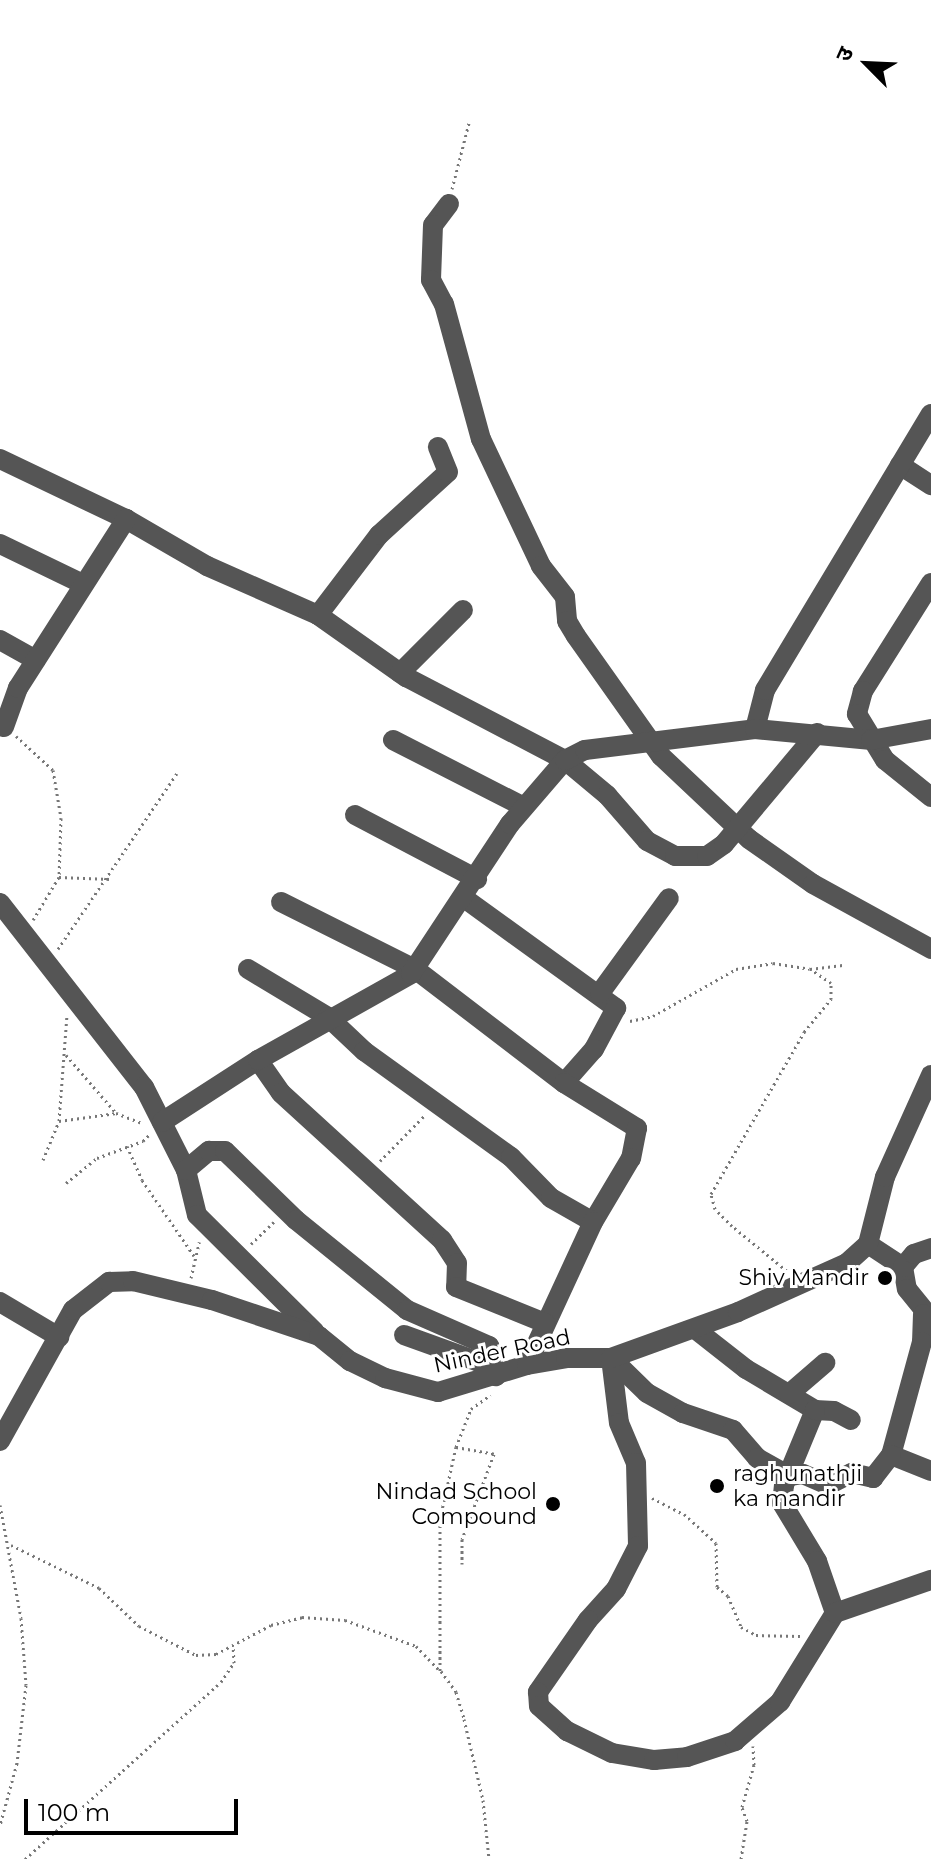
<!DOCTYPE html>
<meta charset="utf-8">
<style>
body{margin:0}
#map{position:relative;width:931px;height:1859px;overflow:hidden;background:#fff;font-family:Montserrat,"Noto Sans Devanagari",sans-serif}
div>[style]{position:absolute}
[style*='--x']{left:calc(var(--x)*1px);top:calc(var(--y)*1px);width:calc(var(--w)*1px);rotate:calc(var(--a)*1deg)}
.path>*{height:3px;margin-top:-1.5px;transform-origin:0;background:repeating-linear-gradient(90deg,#777 0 2px,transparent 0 6px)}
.minor>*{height:20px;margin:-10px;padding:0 10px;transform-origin:10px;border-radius:10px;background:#555}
.dots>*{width:22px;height:22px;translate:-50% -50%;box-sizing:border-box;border:4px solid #fff;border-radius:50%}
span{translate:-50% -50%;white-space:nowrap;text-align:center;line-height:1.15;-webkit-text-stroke:6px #fff;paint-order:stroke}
.poi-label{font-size:22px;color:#000}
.right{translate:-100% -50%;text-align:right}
.left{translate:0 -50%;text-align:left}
.street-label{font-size:22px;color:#000}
.north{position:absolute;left:827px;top:24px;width:80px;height:80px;-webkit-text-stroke:6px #fff;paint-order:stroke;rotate:294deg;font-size:22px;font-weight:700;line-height:32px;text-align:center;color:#000}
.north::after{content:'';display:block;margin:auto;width:28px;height:36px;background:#000;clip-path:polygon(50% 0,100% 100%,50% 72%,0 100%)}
.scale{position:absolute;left:24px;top:1799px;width:214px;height:36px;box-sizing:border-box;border:4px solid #000;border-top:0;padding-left:10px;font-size:24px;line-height:28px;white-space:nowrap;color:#000;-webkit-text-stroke:6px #fff;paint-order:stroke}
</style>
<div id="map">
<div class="path">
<div style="--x:452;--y:189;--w:68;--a:-75.6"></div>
<div style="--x:16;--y:736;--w:50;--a:42.6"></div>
<div style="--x:53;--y:770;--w:49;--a:80.5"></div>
<div style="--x:61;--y:818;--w:59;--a:91.9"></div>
<div style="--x:59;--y:877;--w:50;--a:121.2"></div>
<div style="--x:59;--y:877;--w:51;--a:2.2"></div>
<div style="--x:58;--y:949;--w:212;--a:-55.9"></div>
<div style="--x:630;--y:1021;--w:24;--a:-12"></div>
<div style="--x:653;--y:1016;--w:95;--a:-29.5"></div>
<div style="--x:736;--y:969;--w:37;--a:-9"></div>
<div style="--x:773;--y:963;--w:37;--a:9"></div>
<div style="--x:810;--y:969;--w:35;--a:-7"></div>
<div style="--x:66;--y:1055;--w:77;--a:49.2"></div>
<div style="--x:116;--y:1113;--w:28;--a:21"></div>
<div style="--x:59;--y:1121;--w:58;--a:-8"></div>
<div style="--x:127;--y:1146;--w:37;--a:66"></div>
<div style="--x:142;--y:1180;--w:92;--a:55.6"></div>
<div style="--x:43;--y:1160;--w:42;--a:-67.7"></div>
<div style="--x:59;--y:1121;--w:106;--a:-85.7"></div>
<div style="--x:380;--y:1161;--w:64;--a:-45.6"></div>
<div style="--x:66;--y:1183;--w:40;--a:-39"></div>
<div style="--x:97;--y:1158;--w:49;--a:-20.3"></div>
<div style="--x:143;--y:1141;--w:11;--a:-45"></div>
<div style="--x:251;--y:1244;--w:32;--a:-44"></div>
<div style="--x:787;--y:1271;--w:71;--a:-140.7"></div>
<div style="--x:732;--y:1226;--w:24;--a:-135"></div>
<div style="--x:715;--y:1209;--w:16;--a:-105"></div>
<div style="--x:711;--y:1194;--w:187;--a:-60.1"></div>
<div style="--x:804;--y:1032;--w:43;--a:-50.7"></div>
<div style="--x:831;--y:999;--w:16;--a:-90"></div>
<div style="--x:831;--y:983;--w:25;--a:-146"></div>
<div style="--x:191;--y:1278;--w:37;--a:-77"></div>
<div style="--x:456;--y:1447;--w:39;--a:10"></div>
<div style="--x:494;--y:1454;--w:91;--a:110.6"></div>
<div style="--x:462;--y:1539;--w:25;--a:90"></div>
<div style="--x:652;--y:1498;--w:36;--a:27"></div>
<div style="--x:684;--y:1514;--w:43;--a:42.2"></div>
<div style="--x:716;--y:1543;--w:44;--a:88.7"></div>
<div style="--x:717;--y:1587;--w:14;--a:39"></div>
<div style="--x:728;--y:1596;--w:34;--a:67"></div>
<div style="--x:741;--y:1627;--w:17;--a:28"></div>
<div style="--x:756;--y:1635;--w:44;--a:1.3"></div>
<div style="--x:0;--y:1505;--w:115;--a:79.5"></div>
<div style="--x:21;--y:1618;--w:67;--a:85.7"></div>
<div style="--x:26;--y:1685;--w:79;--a:96.6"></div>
<div style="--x:17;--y:1763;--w:64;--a:105.3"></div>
<div style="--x:11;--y:1545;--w:98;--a:26"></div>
<div style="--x:99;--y:1588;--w:55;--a:43.5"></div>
<div style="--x:139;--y:1626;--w:64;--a:27"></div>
<div style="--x:196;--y:1655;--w:20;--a:-3"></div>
<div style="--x:216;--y:1654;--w:62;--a:-27.8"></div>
<div style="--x:271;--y:1625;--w:32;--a:-14"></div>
<div style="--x:302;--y:1617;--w:43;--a:4"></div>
<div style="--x:345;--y:1620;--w:76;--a:20.1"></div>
<div style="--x:416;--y:1646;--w:35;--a:46"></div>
<div style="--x:440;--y:1671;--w:152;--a:-90"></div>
<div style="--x:440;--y:1519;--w:74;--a:-77.5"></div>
<div style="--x:456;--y:1447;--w:41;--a:-68.5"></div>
<div style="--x:471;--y:1409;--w:24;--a:-36"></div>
<div style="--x:441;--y:1671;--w:26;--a:54"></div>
<div style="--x:456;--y:1692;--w:28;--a:73"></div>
<div style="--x:464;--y:1719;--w:83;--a:76.8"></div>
<div style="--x:483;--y:1800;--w:59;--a:84.2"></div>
<div style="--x:25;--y:1859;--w:264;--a:-42.1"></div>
<div style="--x:221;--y:1682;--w:23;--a:-56"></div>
<div style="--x:234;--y:1663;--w:17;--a:-93"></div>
<div style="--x:741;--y:1859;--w:38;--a:-81"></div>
<div style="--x:747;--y:1821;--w:15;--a:-110"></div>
<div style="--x:742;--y:1807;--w:44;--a:-74.1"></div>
<div style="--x:754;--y:1765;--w:19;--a:-93"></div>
</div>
<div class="minor">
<div style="--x:449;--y:204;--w:26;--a:127"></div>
<div style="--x:433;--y:225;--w:55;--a:92.1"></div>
<div style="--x:431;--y:280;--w:27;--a:62"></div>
<div style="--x:444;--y:304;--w:140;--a:74.7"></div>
<div style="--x:481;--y:439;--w:140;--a:64.7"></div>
<div style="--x:541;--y:566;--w:39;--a:52"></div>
<div style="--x:565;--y:597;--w:24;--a:85"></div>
<div style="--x:567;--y:621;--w:17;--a:59"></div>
<div style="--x:576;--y:636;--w:147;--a:54.7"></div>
<div style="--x:661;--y:756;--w:121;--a:43.3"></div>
<div style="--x:749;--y:839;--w:78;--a:35.1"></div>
<div style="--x:813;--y:884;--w:135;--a:28.8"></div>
<div style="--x:0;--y:459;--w:140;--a:25.5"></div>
<div style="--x:126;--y:519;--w:94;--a:30.1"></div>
<div style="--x:207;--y:566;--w:121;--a:23.8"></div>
<div style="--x:318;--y:615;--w:108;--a:35.2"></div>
<div style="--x:406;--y:677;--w:179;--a:27.6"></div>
<div style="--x:565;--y:760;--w:55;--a:39.8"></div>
<div style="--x:607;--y:795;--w:61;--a:49"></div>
<div style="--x:647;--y:841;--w:32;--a:28"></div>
<div style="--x:675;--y:856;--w:32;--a:0"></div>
<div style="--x:707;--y:856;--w:21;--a:-35"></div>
<div style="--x:724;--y:844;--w:145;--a:-50"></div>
<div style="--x:900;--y:465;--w:37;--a:33"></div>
<div style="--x:0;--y:544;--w:92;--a:25.7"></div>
<div style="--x:931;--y:583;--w:128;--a:122.2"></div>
<div style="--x:863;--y:691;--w:24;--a:105"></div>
<div style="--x:857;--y:714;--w:54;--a:58.7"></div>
<div style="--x:885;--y:760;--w:59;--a:38.8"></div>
<div style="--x:318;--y:615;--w:101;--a:-52.7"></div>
<div style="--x:379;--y:535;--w:93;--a:-42.4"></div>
<div style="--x:448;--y:472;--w:27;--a:-112"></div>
<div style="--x:0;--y:640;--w:41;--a:29.1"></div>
<div style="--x:400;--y:673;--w:89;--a:-45"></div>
<div style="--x:4;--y:727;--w:41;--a:-70.3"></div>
<div style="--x:18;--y:688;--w:201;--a:-57.4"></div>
<div style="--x:755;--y:729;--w:40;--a:-75.6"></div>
<div style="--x:765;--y:690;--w:322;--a:-59"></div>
<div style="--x:393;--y:740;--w:147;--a:27.1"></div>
<div style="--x:355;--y:815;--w:138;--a:27.7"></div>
<div style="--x:464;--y:898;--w:188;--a:35.9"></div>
<div style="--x:616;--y:1008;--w:47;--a:118.2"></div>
<div style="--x:594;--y:1049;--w:45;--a:131.4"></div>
<div style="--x:281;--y:902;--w:150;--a:26.6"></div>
<div style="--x:415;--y:969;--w:188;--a:37.4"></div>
<div style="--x:564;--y:1083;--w:86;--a:31.7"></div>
<div style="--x:637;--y:1128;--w:31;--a:101"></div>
<div style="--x:631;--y:1158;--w:74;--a:120.7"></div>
<div style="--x:0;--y:903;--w:234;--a:52"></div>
<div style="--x:144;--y:1087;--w:93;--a:63.2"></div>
<div style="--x:186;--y:1170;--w:46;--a:76.3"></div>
<div style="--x:197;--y:1215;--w:166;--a:44.8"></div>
<div style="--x:248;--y:969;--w:93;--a:31"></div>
<div style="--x:328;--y:1017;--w:50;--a:43.4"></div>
<div style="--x:364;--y:1051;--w:181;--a:35.8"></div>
<div style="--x:511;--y:1157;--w:57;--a:45.7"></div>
<div style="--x:551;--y:1198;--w:48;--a:29.7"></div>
<div style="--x:593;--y:1222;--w:157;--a:114.8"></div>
<div style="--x:600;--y:993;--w:117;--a:-54"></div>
<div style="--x:258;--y:1060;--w:40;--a:55.1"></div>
<div style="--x:281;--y:1093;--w:218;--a:42.4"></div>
<div style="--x:442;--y:1240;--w:27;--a:57"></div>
<div style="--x:457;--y:1263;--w:24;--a:92"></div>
<div style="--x:456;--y:1287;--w:96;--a:22"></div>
<div style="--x:162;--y:1122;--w:114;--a:-32.9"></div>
<div style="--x:258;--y:1060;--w:176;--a:-29.3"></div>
<div style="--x:411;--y:974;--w:180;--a:-56.6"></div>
<div style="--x:510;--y:824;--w:84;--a:-49.3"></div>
<div style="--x:565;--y:760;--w:22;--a:-27"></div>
<div style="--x:585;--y:750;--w:171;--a:-7"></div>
<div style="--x:755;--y:729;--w:117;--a:5.4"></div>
<div style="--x:871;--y:740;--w:61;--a:-10.4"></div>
<div style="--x:186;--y:1170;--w:30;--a:-40"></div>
<div style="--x:209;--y:1151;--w:16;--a:0"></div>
<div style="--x:225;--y:1151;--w:99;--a:44.2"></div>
<div style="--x:296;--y:1220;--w:143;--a:39"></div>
<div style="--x:407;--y:1310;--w:90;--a:23.7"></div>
<div style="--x:489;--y:1346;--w:31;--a:77"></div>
<div style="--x:868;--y:1244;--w:42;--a:33.3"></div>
<div style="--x:903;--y:1267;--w:22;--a:80"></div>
<div style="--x:907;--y:1289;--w:38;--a:51"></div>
<div style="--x:903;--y:1267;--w:17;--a:-50"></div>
<div style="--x:914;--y:1254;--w:18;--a:-19"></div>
<div style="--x:0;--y:1302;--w:69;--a:30.7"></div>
<div style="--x:923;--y:1314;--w:28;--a:92"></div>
<div style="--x:922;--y:1342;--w:117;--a:105.3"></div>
<div style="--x:891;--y:1455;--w:43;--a:21.8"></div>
<div style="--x:695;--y:1329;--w:65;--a:38.1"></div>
<div style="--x:746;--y:1369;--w:80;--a:30.7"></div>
<div style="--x:815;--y:1410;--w:81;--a:112.5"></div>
<div style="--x:784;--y:1485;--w:18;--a:96"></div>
<div style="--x:782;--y:1503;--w:68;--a:58.9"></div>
<div style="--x:817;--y:1561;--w:55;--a:70.9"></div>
<div style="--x:404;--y:1335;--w:80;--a:19.8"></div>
<div style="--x:479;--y:1362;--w:22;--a:39"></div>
<div style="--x:611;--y:1358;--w:65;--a:83"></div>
<div style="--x:619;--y:1423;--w:43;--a:67"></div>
<div style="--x:636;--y:1463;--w:83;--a:88.6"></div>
<div style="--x:638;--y:1546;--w:48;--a:117.1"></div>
<div style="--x:616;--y:1589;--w:42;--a:132.1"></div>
<div style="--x:588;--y:1620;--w:88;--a:124.8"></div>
<div style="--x:538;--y:1692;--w:14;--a:86"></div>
<div style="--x:539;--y:1706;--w:38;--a:42"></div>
<div style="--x:567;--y:1731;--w:50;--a:26.1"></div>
<div style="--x:612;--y:1753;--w:43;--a:9.5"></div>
<div style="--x:654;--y:1760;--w:33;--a:-5"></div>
<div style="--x:687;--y:1757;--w:51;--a:-18.4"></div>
<div style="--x:735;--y:1741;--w:60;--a:-40.9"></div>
<div style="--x:780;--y:1702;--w:105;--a:-58.3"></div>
<div style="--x:835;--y:1613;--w:102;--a:-19"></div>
<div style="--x:611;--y:1358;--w:50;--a:44.2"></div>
<div style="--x:647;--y:1393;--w:41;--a:29.1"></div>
<div style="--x:683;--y:1413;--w:53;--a:18.8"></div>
<div style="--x:733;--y:1430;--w:37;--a:49"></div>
<div style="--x:757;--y:1458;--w:38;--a:29"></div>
<div style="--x:790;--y:1476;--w:13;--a:-9"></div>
<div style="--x:803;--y:1474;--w:27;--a:24"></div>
<div style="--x:828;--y:1485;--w:27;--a:-27"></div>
<div style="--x:852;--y:1473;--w:22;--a:13"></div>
<div style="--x:873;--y:1478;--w:29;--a:-52"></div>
<div style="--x:789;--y:1394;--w:48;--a:-40.7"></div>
<div style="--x:815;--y:1410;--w:19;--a:3"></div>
<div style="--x:834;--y:1411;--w:19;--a:28"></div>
<div style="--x:0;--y:1441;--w:150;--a:-60.9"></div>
<div style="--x:73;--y:1310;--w:46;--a:-37.9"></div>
<div style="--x:109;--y:1282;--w:24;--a:-2"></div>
<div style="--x:133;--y:1281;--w:81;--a:13.5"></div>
<div style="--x:212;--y:1300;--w:113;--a:18.6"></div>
<div style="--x:319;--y:1336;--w:40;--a:39"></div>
<div style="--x:350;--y:1361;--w:39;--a:26"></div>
<div style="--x:385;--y:1378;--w:55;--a:14.8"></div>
<div style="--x:438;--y:1392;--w:93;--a:-16.9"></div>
<div style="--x:527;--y:1365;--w:40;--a:-10"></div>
<div style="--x:566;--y:1358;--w:45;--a:0"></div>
<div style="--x:611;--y:1358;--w:135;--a:-19.9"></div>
<div style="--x:738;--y:1312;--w:120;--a:-24.2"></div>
<div style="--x:847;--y:1263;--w:28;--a:-42"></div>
<div style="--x:868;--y:1244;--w:69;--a:-75.8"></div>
<div style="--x:885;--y:1177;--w:112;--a:-65.7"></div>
</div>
<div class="dots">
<div style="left:885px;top:1278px;background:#000"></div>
<div style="left:717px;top:1486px;background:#000"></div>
<div style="left:553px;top:1504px;background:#000"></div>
</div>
<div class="poi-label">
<span class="right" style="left:869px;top:1278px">Shiv Mandir</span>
<span class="left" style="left:733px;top:1486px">raghunathji<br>ka mandir</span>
<span class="right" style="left:537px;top:1504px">Nindad School<br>Compound</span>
</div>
<div class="street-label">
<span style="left:502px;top:1351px;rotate:-12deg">Ninder Road</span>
</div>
<div class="north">उ</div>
<div class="scale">100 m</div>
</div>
